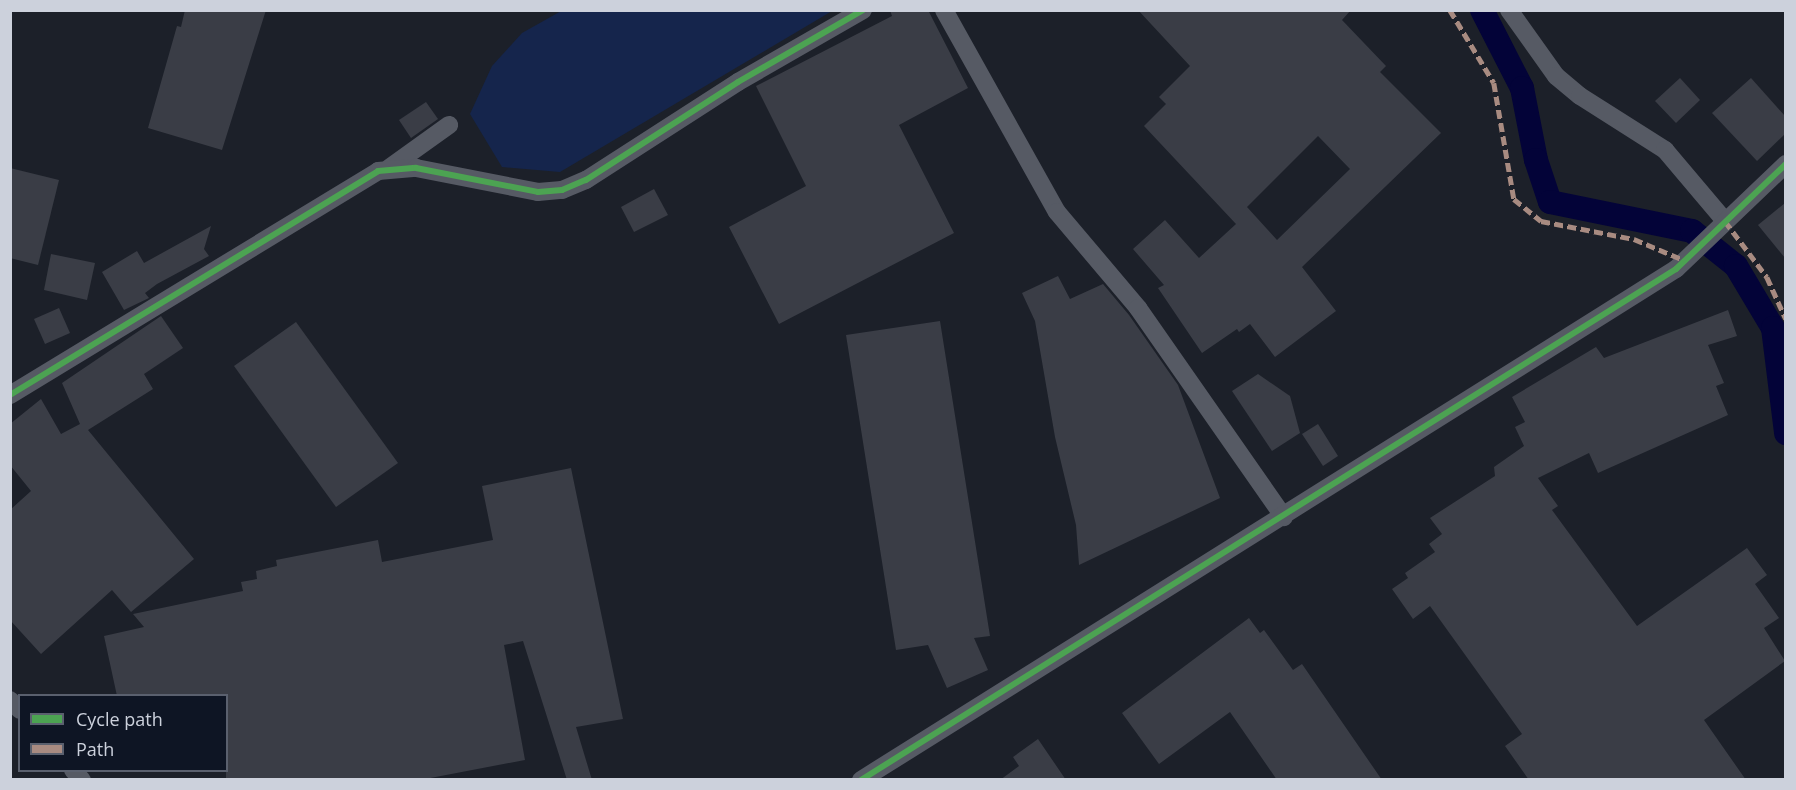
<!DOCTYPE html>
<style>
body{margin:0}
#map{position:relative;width:1796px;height:790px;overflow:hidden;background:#1c2029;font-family:"Open Sans",sans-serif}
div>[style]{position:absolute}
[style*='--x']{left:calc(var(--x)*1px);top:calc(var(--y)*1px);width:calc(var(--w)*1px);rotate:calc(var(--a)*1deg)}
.green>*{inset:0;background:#15254c}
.canal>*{height:24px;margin:-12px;padding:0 12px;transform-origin:12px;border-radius:12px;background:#030338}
.building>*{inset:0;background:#3a3d46}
.street>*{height:18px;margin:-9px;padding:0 9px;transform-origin:9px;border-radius:9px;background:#565a64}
.quiet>*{height:4.5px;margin-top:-2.25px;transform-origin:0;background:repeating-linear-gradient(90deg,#a88b81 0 9px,transparent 0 13.5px)}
.cycleway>*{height:6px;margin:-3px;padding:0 3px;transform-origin:3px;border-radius:3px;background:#4ca352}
span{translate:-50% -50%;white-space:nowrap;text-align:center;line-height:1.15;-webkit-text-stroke:6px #0e1524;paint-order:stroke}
.frame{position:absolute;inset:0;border:12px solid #ccd1dc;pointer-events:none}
.legend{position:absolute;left:18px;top:694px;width:210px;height:78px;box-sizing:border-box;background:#0e1524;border:2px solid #5a606e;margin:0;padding:8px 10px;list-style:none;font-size:18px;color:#ccd1dc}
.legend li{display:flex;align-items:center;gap:12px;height:30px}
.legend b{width:30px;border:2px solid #5a606e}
</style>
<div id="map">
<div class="green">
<div style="clip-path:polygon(563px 10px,832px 10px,832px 11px,560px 172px,502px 167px,470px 114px,492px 66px,522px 33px)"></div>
</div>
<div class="canal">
<div style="--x:1482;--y:10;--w:88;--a:62.9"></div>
<div style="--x:1522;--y:88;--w:73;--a:79"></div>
<div style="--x:1536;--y:160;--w:44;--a:71.6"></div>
<div style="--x:1550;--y:202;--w:145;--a:11.5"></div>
<div style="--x:1692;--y:231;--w:56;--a:38.5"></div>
<div style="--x:1736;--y:266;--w:72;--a:59.2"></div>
<div style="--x:1773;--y:328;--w:106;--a:82.9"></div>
</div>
<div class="building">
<div style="clip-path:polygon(185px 10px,266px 10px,222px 150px,148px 128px,177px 26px,181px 27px)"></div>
<div style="clip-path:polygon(890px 10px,928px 10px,968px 88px,899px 125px,954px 233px,779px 324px,729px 227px,806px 186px,756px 86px,892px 16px)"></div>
<div style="clip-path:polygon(evenodd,1138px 10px,1351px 10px,1342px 20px,1386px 66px,1380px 72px,1441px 133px,1302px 267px,1336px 311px,1275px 357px,1250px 324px,1239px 332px,1237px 329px,1202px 353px,1158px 288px,1164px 285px,1133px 249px,1165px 220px,1199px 258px,1236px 224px,1144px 126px,1166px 104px,1159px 97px,1190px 66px,1138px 10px,1318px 136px,1350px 169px,1277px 240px,1247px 207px,1318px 136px)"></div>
<div style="clip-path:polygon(1680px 78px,1700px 100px,1676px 123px,1655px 101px)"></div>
<div style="clip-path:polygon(1751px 78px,1785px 116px,1785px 134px,1757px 161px,1712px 113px)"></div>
<div style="clip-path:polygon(426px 102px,438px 119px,411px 138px,399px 120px)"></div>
<div style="clip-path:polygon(10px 168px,59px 180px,38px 265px,10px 258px)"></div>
<div style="clip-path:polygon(654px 189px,668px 215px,634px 232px,621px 207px)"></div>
<div style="clip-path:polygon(1785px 203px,1785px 258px,1758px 225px)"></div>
<div style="clip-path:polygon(211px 226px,204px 249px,209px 256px,157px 284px,145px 293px,149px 298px,124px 310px,102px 272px,137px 251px,144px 263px)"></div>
<div style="clip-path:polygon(51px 254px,95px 263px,87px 300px,44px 290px)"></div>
<div style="clip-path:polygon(1058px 276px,1070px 299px,1103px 284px,1129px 315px,1178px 385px,1220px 498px,1079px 565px,1076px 525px,1055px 437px,1035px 321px,1022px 293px)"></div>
<div style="clip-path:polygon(59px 308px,70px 333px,45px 344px,34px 319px)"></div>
<div style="clip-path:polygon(1728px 310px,1737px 336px,1708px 345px,1724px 383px,1716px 386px,1728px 415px,1598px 473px,1589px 453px,1538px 478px,1558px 506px,1552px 510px,1637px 626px,1747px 548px,1767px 575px,1755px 584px,1779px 618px,1764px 628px,1785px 661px,1704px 720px,1746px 780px,1529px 780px,1505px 746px,1522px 734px,1430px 606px,1413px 619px,1392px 589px,1408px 578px,1405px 573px,1435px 552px,1429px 544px,1442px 534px,1430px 518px,1495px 476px,1494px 467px,1524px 446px,1515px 427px,1525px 422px,1512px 397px,1596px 347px,1604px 358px)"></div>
<div style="clip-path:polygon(161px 316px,183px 348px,144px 374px,153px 389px,88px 430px,194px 559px,131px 612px,112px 590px,41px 654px,10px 620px,10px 510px,31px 491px,10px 465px,10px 424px,41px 399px,61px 434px,80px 424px,62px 383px)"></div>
<div style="clip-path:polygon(940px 321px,990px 636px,974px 638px,988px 670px,947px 688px,928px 645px,896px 650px,846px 335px)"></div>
<div style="clip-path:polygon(296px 322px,398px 463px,336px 507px,234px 366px)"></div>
<div style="clip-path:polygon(1258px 374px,1290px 396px,1300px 433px,1272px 451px,1232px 391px)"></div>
<div style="clip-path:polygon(1318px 424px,1338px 456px,1323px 466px,1302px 434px)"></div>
<div style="clip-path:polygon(571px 468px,623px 719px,576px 727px,592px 780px,567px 780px,523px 641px,504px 645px,525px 760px,420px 780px,226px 780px,226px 696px,117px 696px,104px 636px,144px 627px,133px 614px,243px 591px,241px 582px,257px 579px,256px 571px,277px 566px,276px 560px,378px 540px,382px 562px,493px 540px,482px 486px)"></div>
<div style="clip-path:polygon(1249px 618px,1260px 633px,1264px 630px,1293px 670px,1302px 664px,1382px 780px,1277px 780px,1230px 712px,1159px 764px,1122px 713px)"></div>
<div style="clip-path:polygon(1038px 739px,1066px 780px,1000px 780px,1019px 766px,1013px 757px)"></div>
</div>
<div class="street">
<div style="--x:944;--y:10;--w:231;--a:60.8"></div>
<div style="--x:1057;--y:212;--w:126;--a:49.8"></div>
<div style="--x:1138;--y:308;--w:255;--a:55.1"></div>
<div style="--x:1509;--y:10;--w:81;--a:54.5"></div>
<div style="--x:1556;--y:76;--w:31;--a:40"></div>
<div style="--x:1580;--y:96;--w:101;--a:32.4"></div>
<div style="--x:1665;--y:150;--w:93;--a:49.8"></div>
<div style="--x:389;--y:168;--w:74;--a:-35.6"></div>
<div style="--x:10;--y:395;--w:431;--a:-31.3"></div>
<div style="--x:378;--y:171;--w:38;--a:-5"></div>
<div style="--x:416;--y:168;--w:124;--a:11.1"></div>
<div style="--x:538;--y:192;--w:24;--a:-5"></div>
<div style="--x:562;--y:190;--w:26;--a:-23"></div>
<div style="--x:586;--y:180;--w:181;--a:-32.8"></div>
<div style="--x:738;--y:82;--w:144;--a:-29.9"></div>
<div style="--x:10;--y:700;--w:14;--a:45"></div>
<div style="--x:73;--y:770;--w:13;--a:48"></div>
<div style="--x:861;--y:780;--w:962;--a:-32.09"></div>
<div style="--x:1676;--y:269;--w:152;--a:-43.7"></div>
</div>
<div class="quiet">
<div style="--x:1450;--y:10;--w:85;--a:58.9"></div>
<div style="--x:1494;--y:83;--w:118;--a:80.2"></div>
<div style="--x:1514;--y:199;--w:35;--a:39"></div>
<div style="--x:1541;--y:221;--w:95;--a:11"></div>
<div style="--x:1634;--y:239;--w:56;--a:22.9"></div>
<div style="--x:1725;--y:221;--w:70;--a:53.1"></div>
<div style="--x:1767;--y:277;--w:46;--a:65.7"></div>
</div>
<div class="cycleway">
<div style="--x:10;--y:395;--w:431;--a:-31.3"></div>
<div style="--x:378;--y:171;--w:38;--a:-5"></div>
<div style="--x:416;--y:168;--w:124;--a:11.1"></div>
<div style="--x:538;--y:192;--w:24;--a:-5"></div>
<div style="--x:562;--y:190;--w:26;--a:-23"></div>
<div style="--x:586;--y:180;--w:181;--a:-32.8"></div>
<div style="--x:738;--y:82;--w:144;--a:-29.9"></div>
<div style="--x:861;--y:780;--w:962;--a:-32.09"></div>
<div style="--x:1676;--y:269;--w:152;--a:-43.7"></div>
</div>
<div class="frame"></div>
<ul class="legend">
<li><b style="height:8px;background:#4ca352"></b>Cycle path</li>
<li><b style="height:8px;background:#a88b81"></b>Path</li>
</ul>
</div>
